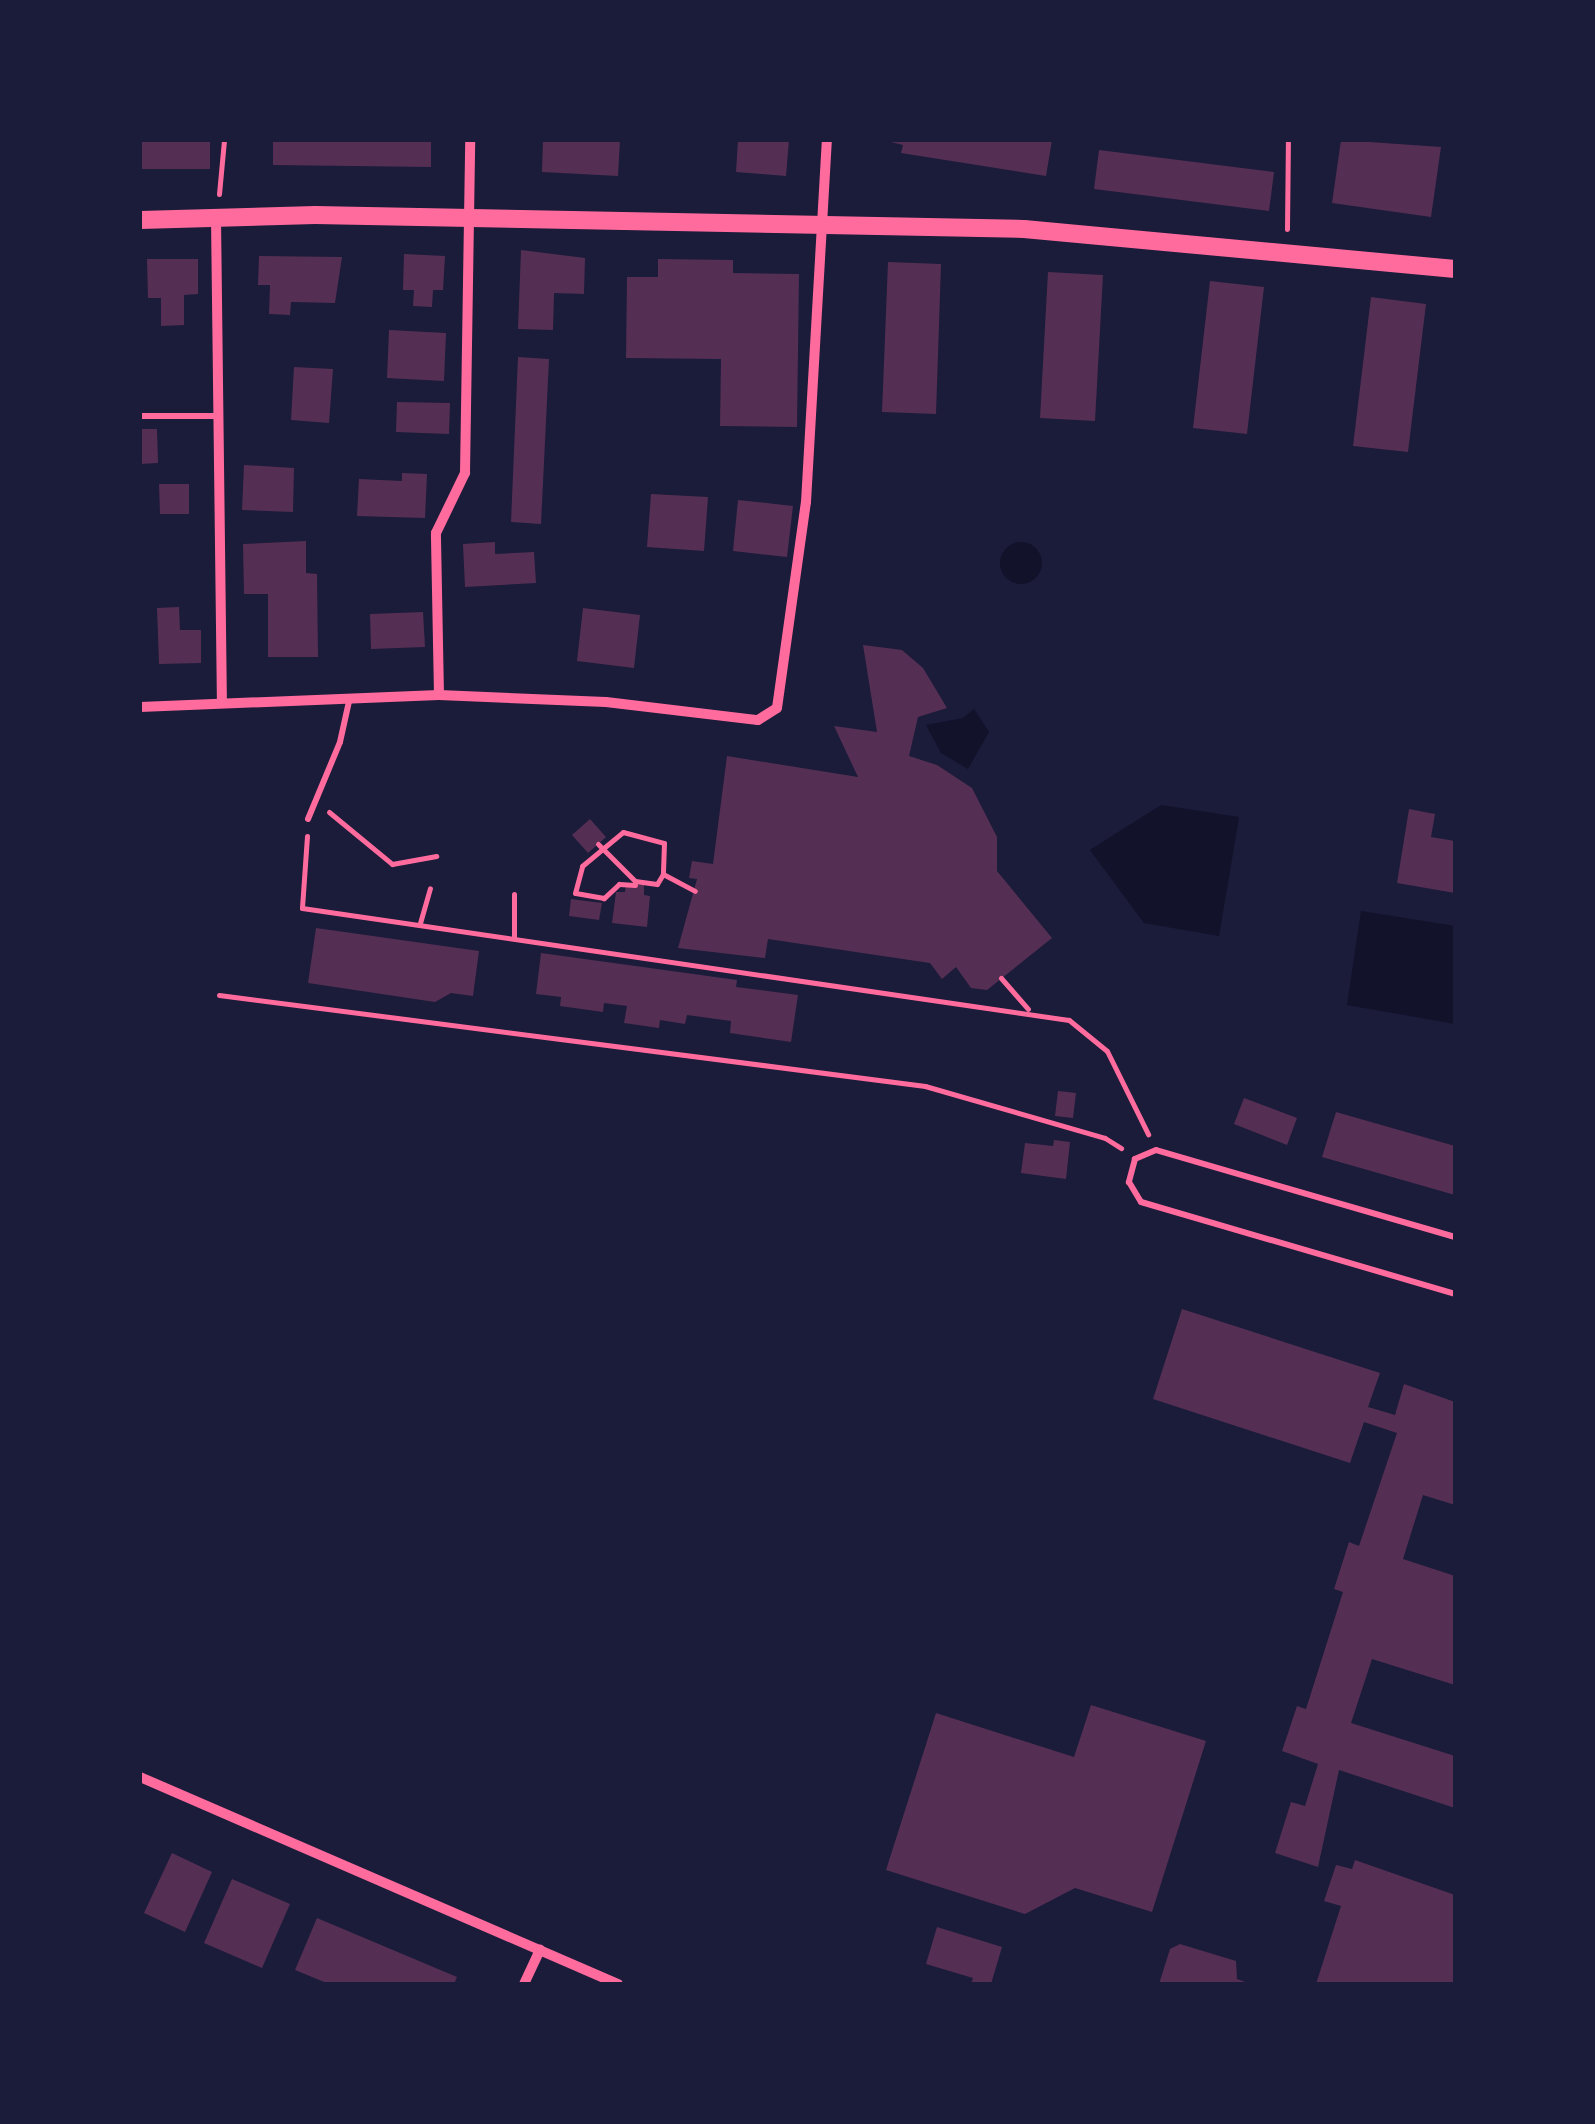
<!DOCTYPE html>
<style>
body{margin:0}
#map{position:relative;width:1595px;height:2124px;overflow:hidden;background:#1b1b3a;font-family:Quicksand,sans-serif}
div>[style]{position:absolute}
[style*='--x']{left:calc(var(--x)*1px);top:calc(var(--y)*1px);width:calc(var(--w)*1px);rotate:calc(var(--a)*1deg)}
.water>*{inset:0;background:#12122b}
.round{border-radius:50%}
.building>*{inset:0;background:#542f53}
.path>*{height:5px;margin:-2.5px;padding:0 2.5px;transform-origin:2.5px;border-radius:2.5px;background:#ff6b9d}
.service>*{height:6px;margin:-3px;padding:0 3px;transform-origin:3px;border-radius:3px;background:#ff6b9d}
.minor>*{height:10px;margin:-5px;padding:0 5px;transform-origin:5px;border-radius:5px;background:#ff6b9d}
.tertiary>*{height:18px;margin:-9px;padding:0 9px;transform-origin:9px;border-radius:9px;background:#ff6b9d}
span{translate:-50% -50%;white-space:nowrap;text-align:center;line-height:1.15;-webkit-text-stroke:8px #1b1b3a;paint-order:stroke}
.frame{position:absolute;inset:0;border:142px solid #1b1b3a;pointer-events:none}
</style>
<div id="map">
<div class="water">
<div class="round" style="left:1000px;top:542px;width:42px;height:42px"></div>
<div style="clip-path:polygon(974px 709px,989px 732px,968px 769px,941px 753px,926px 725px,963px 718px)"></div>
<div style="clip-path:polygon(1161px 805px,1239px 817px,1219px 936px,1144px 923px,1090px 850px)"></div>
<div style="clip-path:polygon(1361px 911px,1455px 926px,1455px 1024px,1347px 1005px)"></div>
</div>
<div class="building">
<div style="clip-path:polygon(140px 140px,210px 140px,210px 169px,140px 169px)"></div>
<div style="clip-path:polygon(273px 140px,431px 140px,431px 167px,273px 165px)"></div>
<div style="clip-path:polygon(543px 140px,620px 140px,618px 176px,542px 172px)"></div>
<div style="clip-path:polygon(738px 140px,789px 140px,786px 176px,736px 172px)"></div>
<div style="clip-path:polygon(883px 140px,1052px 140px,1046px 176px,901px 153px,903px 145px)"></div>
<div style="clip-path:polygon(1341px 140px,1441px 147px,1431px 217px,1332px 203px)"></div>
<div style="clip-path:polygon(1099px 150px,1274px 172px,1269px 211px,1094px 189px)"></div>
<div style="clip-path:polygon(521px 250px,585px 258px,584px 294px,554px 293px,553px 330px,518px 329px)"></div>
<div style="clip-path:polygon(404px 254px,445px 256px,443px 290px,433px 290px,432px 307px,413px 306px,414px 290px,403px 290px)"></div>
<div style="clip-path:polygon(259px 256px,342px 257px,335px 303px,291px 302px,290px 315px,269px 314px,270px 285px,258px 285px)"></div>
<div style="clip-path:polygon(147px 259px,198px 259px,198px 294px,184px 295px,184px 325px,161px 326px,161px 298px,148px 298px)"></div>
<div style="clip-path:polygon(658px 259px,733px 260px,733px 273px,799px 274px,797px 427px,720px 426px,721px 359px,626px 358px,627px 277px,658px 277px)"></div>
<div style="clip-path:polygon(888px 262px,941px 264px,936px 414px,882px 412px)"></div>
<div style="clip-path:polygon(1048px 272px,1103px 275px,1095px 421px,1040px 418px)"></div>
<div style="clip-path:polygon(1210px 281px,1264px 287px,1247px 434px,1193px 428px)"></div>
<div style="clip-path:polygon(1371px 297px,1426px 304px,1408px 452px,1353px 446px)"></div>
<div style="clip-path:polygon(389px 330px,446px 333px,444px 381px,387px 378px)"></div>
<div style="clip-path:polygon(518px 357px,549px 359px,541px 524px,511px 522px)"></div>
<div style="clip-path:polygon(294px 367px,333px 369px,329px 423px,291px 420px)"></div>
<div style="clip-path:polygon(397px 402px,450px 403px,449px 434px,396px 432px)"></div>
<div style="clip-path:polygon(140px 429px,157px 429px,158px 463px,140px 464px)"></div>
<div style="clip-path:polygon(244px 465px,294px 468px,293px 512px,242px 510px)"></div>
<div style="clip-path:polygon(402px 473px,427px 474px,425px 518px,357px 516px,359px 479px,402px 481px)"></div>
<div style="clip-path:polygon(159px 484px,189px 484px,189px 514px,160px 514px)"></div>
<div style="clip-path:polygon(651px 494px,708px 497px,704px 551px,647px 547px)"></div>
<div style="clip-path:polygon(738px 500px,793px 506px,787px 557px,733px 551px)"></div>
<div style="clip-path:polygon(306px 541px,306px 573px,317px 574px,318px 657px,268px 657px,268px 594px,244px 594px,243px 544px)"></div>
<div style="clip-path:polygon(495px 542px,495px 554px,534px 552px,536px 583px,465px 587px,463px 544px)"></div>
<div style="clip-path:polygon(179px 607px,180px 630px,201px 630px,201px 663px,159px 664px,157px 608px)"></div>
<div style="clip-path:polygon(583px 608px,640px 615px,634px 668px,577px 661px)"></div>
<div style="clip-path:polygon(423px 612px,425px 647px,371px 649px,370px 614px)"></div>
<div style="clip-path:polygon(863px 645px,902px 650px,923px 668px,947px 708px,918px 717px,909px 756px,937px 765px,972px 788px,997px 837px,997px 871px,1052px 938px,987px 990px,971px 988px,956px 967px,942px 979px,930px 963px,768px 939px,765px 958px,678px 948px,697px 879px,689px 878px,692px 861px,713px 864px,727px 756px,858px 777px,834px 726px,877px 732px)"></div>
<div style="clip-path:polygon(1409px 809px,1435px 814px,1431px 837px,1455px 841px,1455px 893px,1397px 883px)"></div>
<div style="clip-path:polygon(590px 819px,606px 837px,588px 853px,572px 835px)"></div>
<div style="clip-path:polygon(626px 884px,644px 885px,644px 895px,650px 896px,647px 927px,612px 923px,616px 892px,625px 892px)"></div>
<div style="clip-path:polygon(571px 899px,602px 903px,599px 920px,569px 916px)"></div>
<div style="clip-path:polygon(316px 928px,479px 951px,473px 996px,451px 993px,435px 1002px,308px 983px)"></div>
<div style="clip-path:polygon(541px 953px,737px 980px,736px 987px,798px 995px,791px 1042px,730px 1033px,731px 1021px,687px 1015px,685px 1024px,660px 1020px,659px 1028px,624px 1023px,627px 1006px,604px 1003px,603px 1012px,560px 1006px,561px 997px,536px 994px)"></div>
<div style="clip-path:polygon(1058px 1091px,1076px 1093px,1073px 1118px,1055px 1116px)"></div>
<div style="clip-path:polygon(1244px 1098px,1297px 1118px,1287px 1145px,1234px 1124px)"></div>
<div style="clip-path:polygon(1336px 1112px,1455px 1146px,1455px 1195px,1322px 1157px)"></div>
<div style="clip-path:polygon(1054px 1140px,1070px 1142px,1066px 1179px,1021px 1173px,1025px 1143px,1053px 1146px)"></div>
<div style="clip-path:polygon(1182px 1309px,1380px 1373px,1368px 1407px,1395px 1415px,1404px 1384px,1455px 1402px,1455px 1505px,1423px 1495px,1403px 1559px,1455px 1576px,1455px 1685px,1372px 1659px,1351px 1723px,1455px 1756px,1455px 1808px,1339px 1770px,1318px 1867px,1275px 1853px,1291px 1802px,1305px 1806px,1318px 1764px,1282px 1751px,1297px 1706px,1306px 1709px,1343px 1592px,1334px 1589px,1349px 1542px,1359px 1546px,1397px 1433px,1364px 1422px,1350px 1463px,1153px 1399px)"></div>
<div style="clip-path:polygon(1091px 1705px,1206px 1741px,1152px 1912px,1075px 1888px,1025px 1914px,886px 1870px,936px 1713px,1074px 1757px)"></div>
<div style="clip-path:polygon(172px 1853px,212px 1872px,185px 1932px,144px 1913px)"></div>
<div style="clip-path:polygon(1355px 1860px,1455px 1895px,1455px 1984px,1316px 1984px,1341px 1906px,1324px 1901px,1336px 1865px,1352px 1869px)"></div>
<div style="clip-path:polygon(232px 1879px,290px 1904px,262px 1968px,204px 1943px)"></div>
<div style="clip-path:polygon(317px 1918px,457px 1977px,454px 1984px,329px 1984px,295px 1970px)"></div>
<div style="clip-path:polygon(937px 1927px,1002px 1947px,991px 1984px,971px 1984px,973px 1978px,926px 1964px)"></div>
<div style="clip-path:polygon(1180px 1944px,1236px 1961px,1237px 1979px,1251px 1984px,1159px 1984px,1170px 1949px)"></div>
</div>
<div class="path">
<div style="--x:219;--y:194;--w:54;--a:-84.7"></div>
<div style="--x:1287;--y:229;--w:89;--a:-89.4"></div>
<div style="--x:329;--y:812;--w:82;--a:39.5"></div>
<div style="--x:392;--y:864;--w:45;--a:-10.3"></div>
<div style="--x:307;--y:836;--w:72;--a:94"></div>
<div style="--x:302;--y:908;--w:775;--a:8.31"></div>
<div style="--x:1069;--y:1020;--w:49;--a:39.2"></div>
<div style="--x:1107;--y:1051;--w:93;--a:63.7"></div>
<div style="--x:598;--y:844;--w:52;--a:45"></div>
<div style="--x:635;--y:881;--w:22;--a:8"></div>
<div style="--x:657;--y:884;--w:12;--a:-59"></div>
<div style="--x:663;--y:874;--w:36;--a:28"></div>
<div style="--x:635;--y:885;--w:16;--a:-176"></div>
<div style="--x:619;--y:884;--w:21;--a:137"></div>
<div style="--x:604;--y:898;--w:29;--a:-170"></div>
<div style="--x:575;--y:893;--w:28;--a:-75"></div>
<div style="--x:582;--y:866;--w:53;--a:-39.7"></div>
<div style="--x:623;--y:832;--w:42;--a:15"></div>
<div style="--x:664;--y:843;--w:31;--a:92"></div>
<div style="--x:420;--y:923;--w:36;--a:-74"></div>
<div style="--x:514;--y:938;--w:44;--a:-90"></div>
<div style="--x:1001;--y:978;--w:41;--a:48.9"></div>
<div style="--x:219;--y:995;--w:712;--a:7.34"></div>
<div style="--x:925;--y:1086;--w:187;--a:16.1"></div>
<div style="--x:1105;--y:1138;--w:19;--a:32"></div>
</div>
<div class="service">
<div style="--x:140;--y:416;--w:76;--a:0"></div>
<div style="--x:308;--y:819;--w:83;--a:-67.4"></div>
<div style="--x:340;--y:742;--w:46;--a:-77.5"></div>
<div style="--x:1455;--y:1237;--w:311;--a:-163.8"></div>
<div style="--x:1156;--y:1150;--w:23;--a:157"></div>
<div style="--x:1135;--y:1159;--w:24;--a:105"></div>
<div style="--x:1129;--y:1182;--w:23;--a:59"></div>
<div style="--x:1141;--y:1202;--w:327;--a:16.3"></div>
</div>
<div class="minor">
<div style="--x:216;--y:218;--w:485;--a:89.3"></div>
<div style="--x:439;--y:695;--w:162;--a:-91.1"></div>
<div style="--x:436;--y:533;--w:67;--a:-64.2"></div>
<div style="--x:465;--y:473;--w:333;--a:-89.1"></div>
<div style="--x:140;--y:707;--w:299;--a:-2.3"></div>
<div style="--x:439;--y:695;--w:167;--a:2.4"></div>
<div style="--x:606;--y:702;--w:153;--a:6.8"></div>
<div style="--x:758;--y:720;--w:22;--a:-32"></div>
<div style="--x:777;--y:708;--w:208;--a:-82"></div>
<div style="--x:806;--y:502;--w:363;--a:-86.7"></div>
<div style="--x:140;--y:1777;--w:521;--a:23.42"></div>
<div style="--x:524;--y:1984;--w:38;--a:-65"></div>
</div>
<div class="tertiary">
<div style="--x:140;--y:220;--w:175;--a:-1.6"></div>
<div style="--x:315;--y:215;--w:709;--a:1.13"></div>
<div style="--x:1024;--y:229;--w:433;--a:5.3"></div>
</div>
<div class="frame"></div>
</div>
